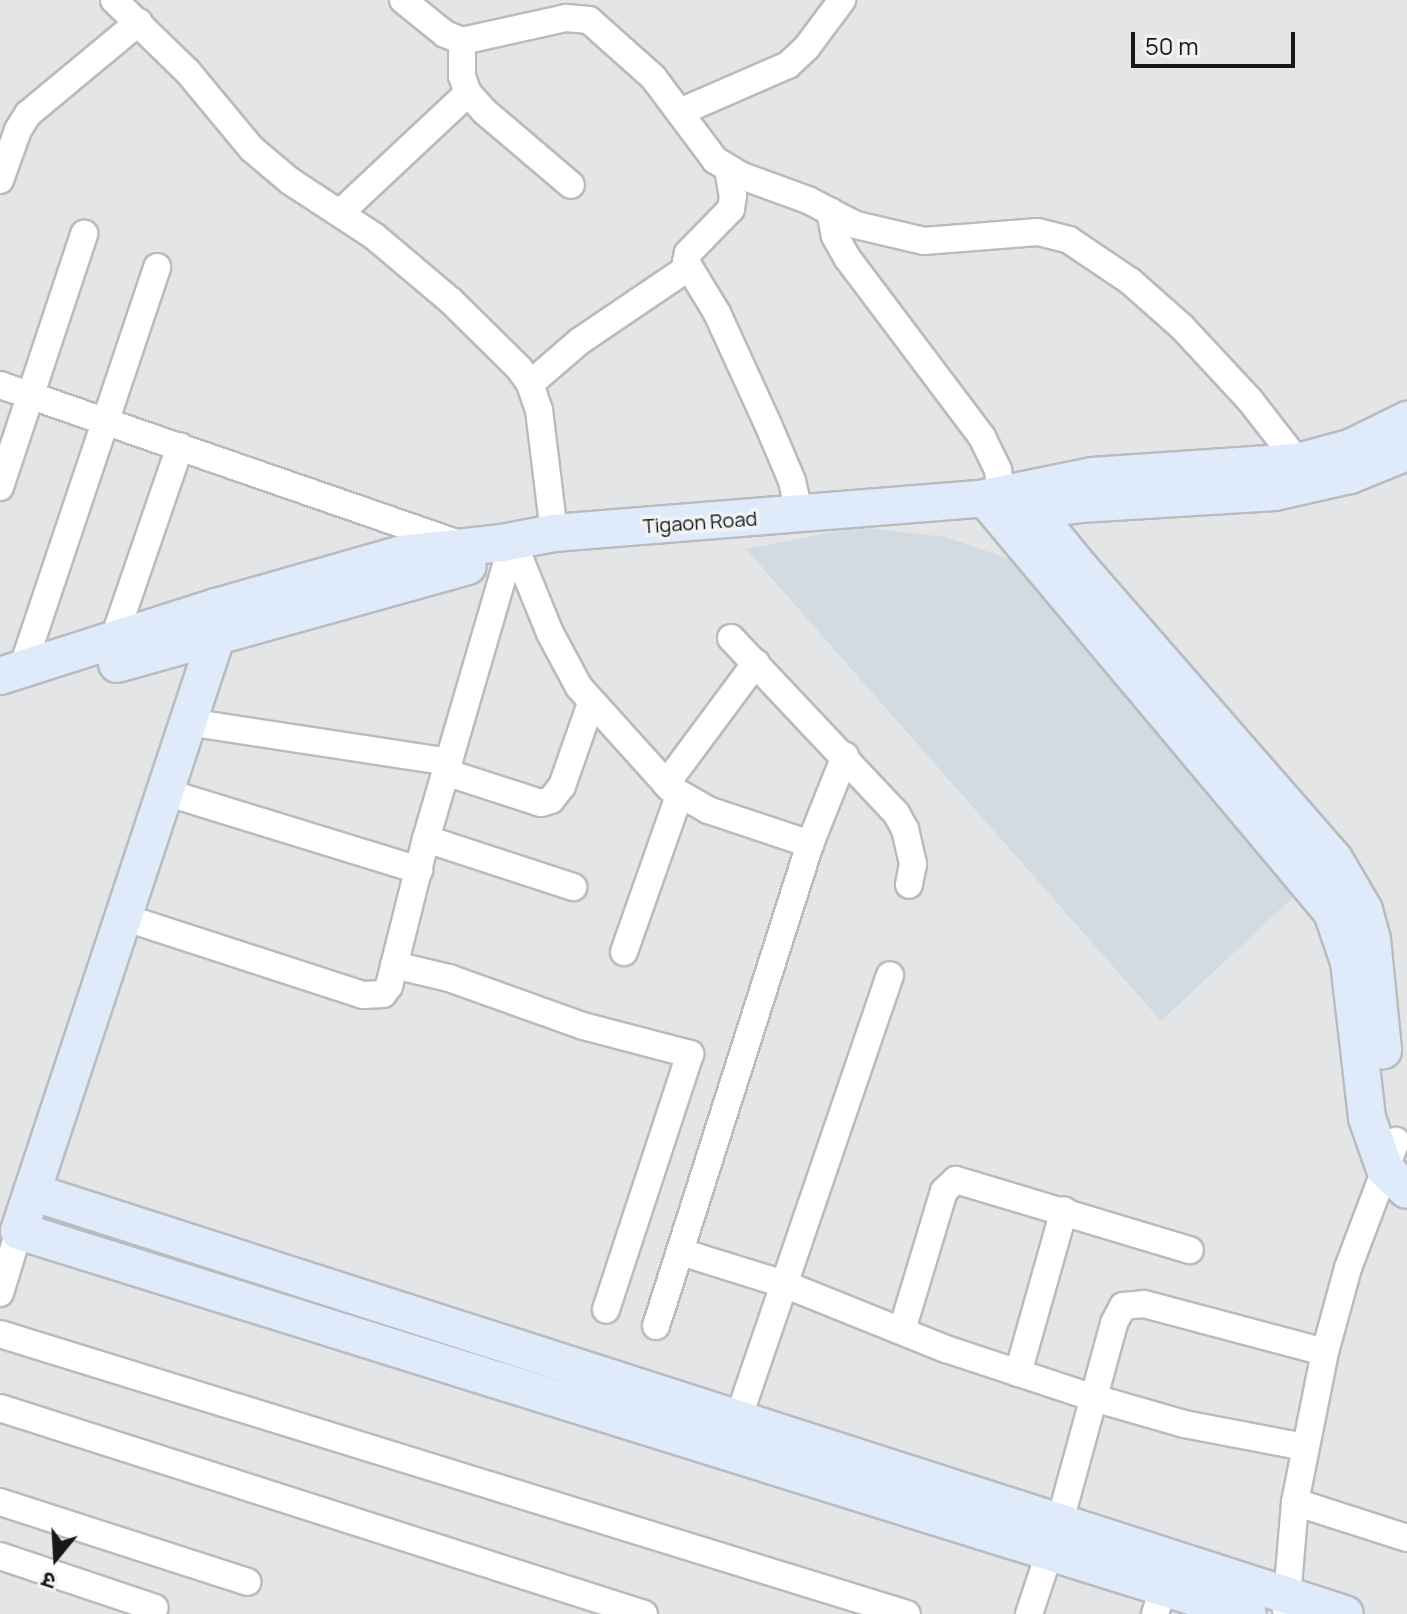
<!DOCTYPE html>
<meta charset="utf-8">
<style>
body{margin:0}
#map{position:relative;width:1407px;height:1614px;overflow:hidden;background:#e3e5e6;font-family:Manrope,"Noto Sans Devanagari",sans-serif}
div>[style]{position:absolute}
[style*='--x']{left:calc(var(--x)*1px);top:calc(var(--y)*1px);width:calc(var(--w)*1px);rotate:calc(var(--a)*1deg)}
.built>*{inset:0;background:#d2dbe1}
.roads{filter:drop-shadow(2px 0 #b9bbbd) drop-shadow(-2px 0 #b9bbbd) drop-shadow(0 2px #b9bbbd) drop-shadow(0 -2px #b9bbbd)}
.street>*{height:26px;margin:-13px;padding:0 13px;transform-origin:13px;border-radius:13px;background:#fff}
.secondary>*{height:36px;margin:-18px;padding:0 18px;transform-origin:18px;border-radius:18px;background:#dfeafb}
span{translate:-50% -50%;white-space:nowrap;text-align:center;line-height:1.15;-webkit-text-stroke:7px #f0f2f4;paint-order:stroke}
.street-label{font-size:20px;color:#171818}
.north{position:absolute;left:16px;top:1518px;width:80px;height:80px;-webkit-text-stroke:6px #f0f2f4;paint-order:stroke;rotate:198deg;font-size:22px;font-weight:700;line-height:32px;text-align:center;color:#171818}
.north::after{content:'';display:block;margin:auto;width:28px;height:36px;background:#171818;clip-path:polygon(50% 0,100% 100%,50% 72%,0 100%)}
.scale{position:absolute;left:1131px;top:32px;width:164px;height:36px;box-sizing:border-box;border:4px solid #171818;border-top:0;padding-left:10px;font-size:24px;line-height:28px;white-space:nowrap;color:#171818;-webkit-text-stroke:6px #f0f2f4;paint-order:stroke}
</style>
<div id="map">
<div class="built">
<div style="clip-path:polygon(859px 527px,945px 537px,1019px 562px,1306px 885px,1161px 1021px,746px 549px)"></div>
</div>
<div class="roads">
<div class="street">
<div style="--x:114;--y:0;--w:103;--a:44.2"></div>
<div style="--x:188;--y:72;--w:100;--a:50.3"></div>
<div style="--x:252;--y:149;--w:50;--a:40.1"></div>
<div style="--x:290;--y:181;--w:100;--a:33.2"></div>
<div style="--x:374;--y:236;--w:101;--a:40.2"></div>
<div style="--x:451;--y:301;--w:95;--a:44.6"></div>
<div style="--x:519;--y:368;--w:19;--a:55"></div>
<div style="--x:530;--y:384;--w:28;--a:71"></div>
<div style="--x:539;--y:410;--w:124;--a:83"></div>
<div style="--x:403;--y:0;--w:54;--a:39"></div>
<div style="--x:445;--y:34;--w:18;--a:22"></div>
<div style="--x:462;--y:41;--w:107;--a:-12.5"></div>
<div style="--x:566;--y:18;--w:23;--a:5"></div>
<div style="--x:589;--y:20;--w:86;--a:41.7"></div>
<div style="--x:653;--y:77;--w:104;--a:53.2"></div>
<div style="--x:715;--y:160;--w:31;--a:31"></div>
<div style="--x:742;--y:176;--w:70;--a:20"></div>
<div style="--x:808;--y:200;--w:54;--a:27.5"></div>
<div style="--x:856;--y:225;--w:70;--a:13.2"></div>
<div style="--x:924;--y:241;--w:114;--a:-4.5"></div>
<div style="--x:1038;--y:232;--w:32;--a:14"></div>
<div style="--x:1069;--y:240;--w:73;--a:33.9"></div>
<div style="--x:1130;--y:281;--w:69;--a:41.5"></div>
<div style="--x:1182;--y:327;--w:98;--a:47.1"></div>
<div style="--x:1249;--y:399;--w:80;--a:52.1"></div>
<div style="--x:462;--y:41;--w:35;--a:90"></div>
<div style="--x:462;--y:76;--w:18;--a:71"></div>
<div style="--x:468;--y:93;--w:24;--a:48"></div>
<div style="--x:484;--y:111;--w:114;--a:40.4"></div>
<div style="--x:680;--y:112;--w:118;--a:-23.5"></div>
<div style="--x:788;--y:65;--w:26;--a:-43"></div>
<div style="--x:807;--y:47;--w:59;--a:-53.3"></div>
<div style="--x:728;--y:169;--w:27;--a:80"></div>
<div style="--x:733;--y:196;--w:13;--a:99"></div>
<div style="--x:731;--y:209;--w:62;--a:134.3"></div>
<div style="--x:688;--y:253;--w:9;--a:103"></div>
<div style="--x:686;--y:262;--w:60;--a:58.7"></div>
<div style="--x:717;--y:313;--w:120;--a:65.4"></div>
<div style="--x:767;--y:422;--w:64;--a:67"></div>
<div style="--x:792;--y:481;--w:35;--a:77"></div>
<div style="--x:0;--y:180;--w:53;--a:-70.2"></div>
<div style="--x:18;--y:130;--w:19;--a:-58"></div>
<div style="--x:28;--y:114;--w:144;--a:-39.7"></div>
<div style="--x:830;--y:211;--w:25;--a:79"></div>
<div style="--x:835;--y:236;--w:26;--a:61"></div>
<div style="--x:848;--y:259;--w:223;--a:53"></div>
<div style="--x:982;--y:437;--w:37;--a:64"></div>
<div style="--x:998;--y:470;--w:24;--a:83"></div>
<div style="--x:341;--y:212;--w:174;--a:-43.1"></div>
<div style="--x:530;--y:384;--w:66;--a:-40.7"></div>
<div style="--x:580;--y:341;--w:130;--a:-34.1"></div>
<div style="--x:0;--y:385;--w:488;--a:19.1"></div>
<div style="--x:0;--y:487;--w:267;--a:-71.6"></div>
<div style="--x:519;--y:557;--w:82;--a:67.8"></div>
<div style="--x:550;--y:633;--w:61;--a:61.8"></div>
<div style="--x:579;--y:687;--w:136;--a:48"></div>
<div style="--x:670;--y:788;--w:44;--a:30.1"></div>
<div style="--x:708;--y:810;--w:108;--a:18.4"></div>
<div style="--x:731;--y:638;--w:241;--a:46.7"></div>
<div style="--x:896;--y:813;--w:18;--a:61"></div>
<div style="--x:905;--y:829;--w:36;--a:77"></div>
<div style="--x:913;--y:864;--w:21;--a:101"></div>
<div style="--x:113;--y:641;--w:206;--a:-71"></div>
<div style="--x:22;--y:669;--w:424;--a:-71.4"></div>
<div style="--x:188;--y:722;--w:264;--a:8.7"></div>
<div style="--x:445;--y:772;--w:101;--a:17.9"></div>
<div style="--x:541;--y:803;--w:10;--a:-17"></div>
<div style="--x:551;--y:800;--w:18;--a:-52"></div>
<div style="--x:562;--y:786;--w:88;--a:-70.7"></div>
<div style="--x:666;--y:784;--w:151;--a:-53.4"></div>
<div style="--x:165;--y:792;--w:266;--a:17.1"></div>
<div style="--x:426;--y:839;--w:155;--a:18.1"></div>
<div style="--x:123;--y:917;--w:252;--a:18"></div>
<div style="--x:363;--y:995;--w:20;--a:-3"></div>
<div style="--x:383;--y:994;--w:10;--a:-53"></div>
<div style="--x:389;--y:986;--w:152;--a:-75.9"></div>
<div style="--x:426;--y:839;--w:293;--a:-73.7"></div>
<div style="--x:624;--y:952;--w:165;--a:-70.6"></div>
<div style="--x:394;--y:965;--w:57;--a:13.3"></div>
<div style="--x:449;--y:978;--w:142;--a:19.7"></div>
<div style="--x:583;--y:1026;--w:111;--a:14.7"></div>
<div style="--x:690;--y:1054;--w:269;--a:108.2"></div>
<div style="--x:681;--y:1252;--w:108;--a:17.3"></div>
<div style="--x:784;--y:1284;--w:175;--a:21.9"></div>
<div style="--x:946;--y:1349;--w:156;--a:18.3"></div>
<div style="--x:1094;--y:1398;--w:94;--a:16.1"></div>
<div style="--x:1184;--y:1424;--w:123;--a:10.8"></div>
<div style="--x:0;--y:1293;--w:65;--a:-73"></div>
<div style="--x:656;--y:1326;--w:506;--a:-72.28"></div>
<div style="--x:810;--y:844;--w:95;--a:-68.3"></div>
<div style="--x:902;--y:1330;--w:145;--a:-73.2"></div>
<div style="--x:944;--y:1191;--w:16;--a:-43"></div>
<div style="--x:956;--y:1180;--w:244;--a:16.7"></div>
<div style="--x:0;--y:1334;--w:949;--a:17.16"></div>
<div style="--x:1018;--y:1373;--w:169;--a:-74.2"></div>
<div style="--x:0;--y:1408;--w:676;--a:17.74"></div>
<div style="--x:738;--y:1419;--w:469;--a:-71.1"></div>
<div style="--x:0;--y:1502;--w:260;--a:17.9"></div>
<div style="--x:1295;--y:1502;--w:118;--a:17.8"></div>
<div style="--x:0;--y:1556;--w:163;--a:18.5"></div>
<div style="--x:1286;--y:1610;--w:108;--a:-85.2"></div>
<div style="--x:1295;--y:1502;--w:153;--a:-78.7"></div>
<div style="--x:1325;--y:1352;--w:87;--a:-74.7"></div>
<div style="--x:1348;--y:1268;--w:136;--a:-69.3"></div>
<div style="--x:1029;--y:1614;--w:98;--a:-71.6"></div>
<div style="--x:1060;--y:1521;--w:205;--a:-74.7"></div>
<div style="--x:1114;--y:1323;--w:19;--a:-62"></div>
<div style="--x:1123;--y:1306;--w:21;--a:-5"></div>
<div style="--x:1144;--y:1304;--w:187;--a:14.9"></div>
<div style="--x:1155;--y:1614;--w:44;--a:-72.8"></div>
</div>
<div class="secondary">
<div style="--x:1024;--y:499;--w:89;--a:50.9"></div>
<div style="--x:1080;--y:568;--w:386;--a:48.9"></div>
<div style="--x:1334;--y:859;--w:59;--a:59.5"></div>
<div style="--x:1364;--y:910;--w:30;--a:75"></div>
<div style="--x:1372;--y:939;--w:112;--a:84.3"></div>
<div style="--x:988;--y:502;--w:535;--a:50"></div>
<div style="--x:1332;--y:912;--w:53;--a:71.2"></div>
<div style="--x:1349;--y:962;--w:157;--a:83.4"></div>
<div style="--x:1367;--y:1118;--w:54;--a:70.6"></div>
<div style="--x:1385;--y:1169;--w:30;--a:44"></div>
<div style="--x:1004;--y:515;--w:78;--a:-8.1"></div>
<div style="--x:1081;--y:504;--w:194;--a:-3.5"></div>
<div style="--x:1275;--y:492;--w:77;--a:-12.8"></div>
<div style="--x:1350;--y:475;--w:61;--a:-22"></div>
<div style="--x:216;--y:607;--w:28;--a:88"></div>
<div style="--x:217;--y:635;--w:628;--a:108.38"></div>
<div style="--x:19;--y:1231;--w:1287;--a:17.31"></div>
<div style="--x:117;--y:664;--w:364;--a:-15.6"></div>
<div style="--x:0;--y:676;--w:227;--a:-17.7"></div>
<div style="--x:216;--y:607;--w:193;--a:-15.9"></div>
<div style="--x:402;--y:554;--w:101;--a:-6.3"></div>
<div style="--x:502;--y:543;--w:53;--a:-10.9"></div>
<div style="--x:554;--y:533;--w:432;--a:-4.6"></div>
<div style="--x:985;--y:498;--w:109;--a:-11.6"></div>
<div style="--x:1092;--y:476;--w:206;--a:-3.9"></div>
<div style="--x:1298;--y:462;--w:54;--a:-15.1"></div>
<div style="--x:1350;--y:448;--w:64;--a:-26.2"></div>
<div style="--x:32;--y:1192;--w:1379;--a:17.82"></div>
</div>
</div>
<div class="street-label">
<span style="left:700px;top:522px;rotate:-4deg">Tigaon Road</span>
</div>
<div class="north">उ</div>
<div class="scale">50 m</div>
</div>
